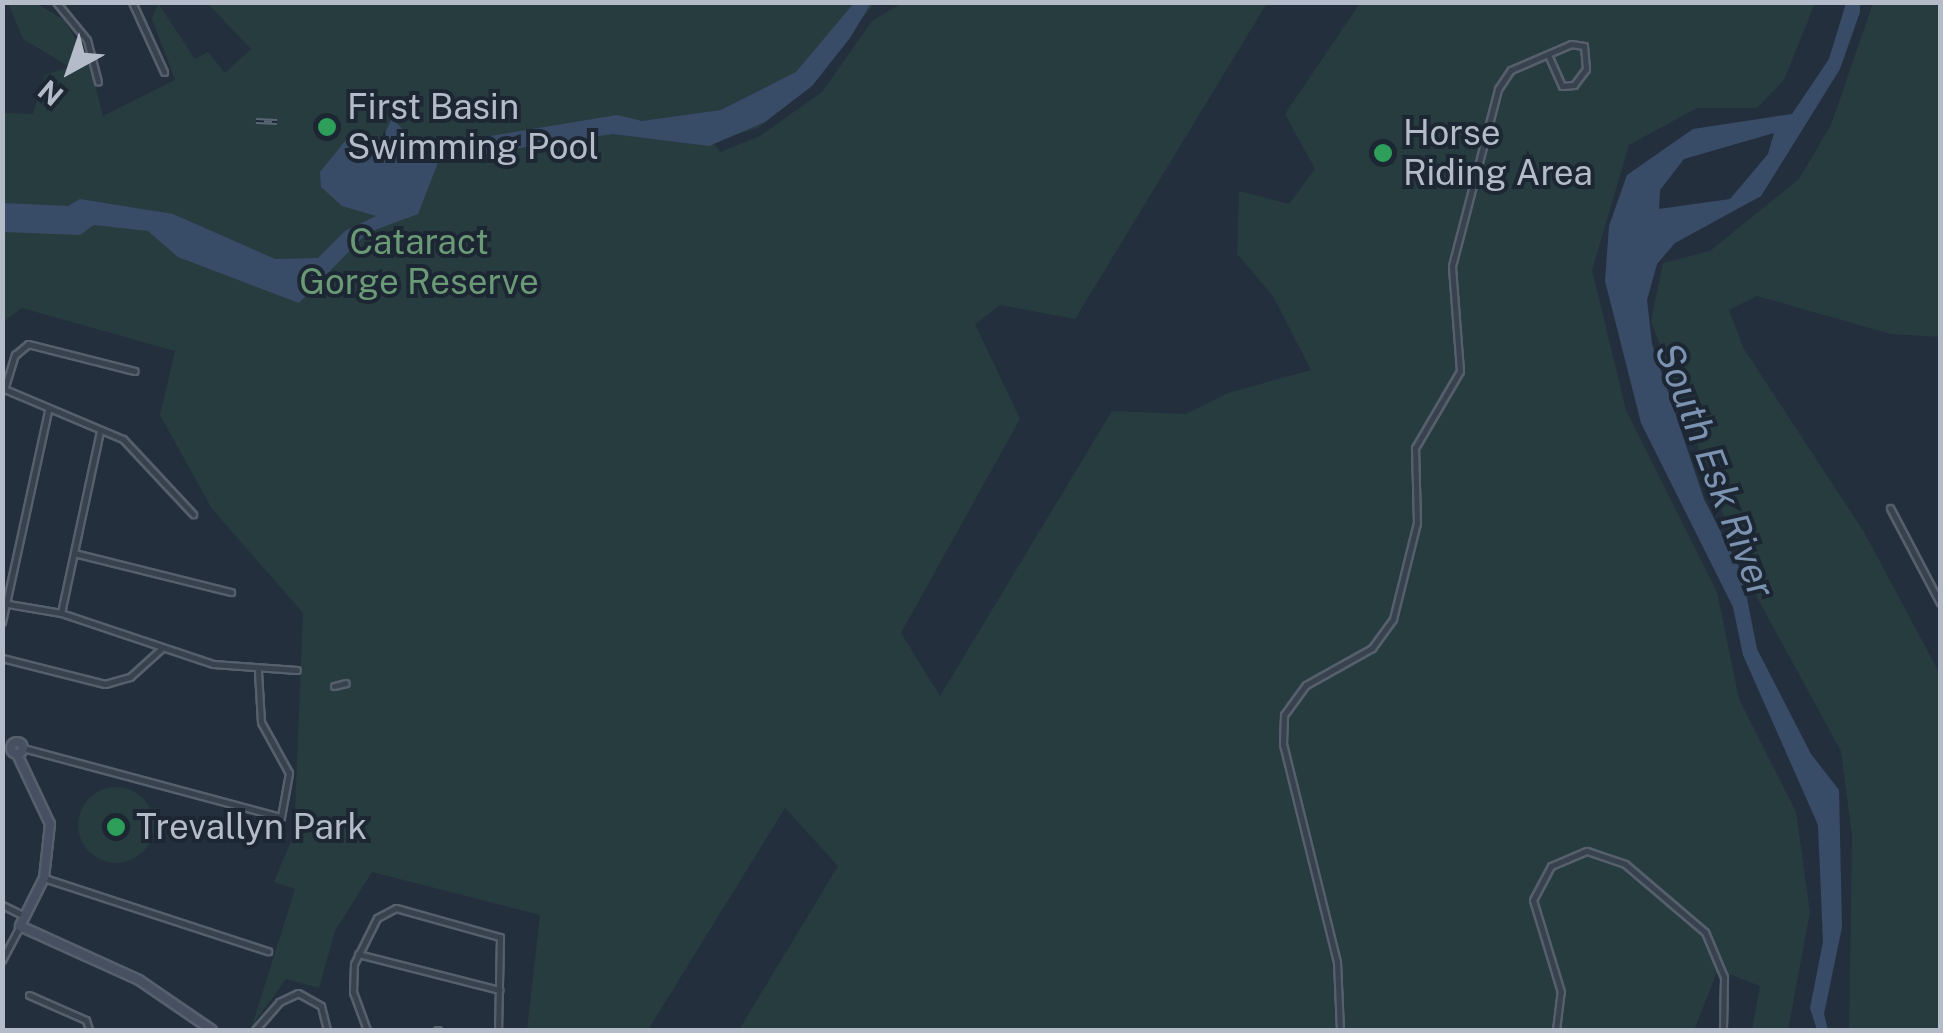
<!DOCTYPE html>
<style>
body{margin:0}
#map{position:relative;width:1943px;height:1033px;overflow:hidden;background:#242f3e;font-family:"Public Sans",sans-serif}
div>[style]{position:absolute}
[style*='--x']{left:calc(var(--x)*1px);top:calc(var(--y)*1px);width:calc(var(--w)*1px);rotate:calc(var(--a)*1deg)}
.green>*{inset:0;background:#263c3f}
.round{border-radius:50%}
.water>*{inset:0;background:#394c67}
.roads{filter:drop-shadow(2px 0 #565f6c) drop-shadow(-2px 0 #565f6c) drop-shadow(0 2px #565f6c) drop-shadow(0 -2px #565f6c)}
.street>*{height:5px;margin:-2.5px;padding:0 2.5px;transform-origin:2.5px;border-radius:2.5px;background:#38414e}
.secondary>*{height:8px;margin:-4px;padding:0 4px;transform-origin:4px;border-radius:4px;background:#465061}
.secondary>.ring{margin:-4px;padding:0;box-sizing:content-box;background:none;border:8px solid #465061;border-radius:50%}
.rail>*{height:6px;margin-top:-3px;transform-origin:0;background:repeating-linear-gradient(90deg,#1d2633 0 8px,#5a6575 0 16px);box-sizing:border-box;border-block:2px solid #5a6575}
.dots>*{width:28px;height:28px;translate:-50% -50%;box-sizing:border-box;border:5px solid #1d2633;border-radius:50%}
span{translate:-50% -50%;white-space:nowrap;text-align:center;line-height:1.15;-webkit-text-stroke:8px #1d2633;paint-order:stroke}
.poi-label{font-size:35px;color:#b4bcc9}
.left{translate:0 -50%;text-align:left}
.park-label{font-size:35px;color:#6b9a76}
.water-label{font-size:38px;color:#7c92b1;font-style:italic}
.frame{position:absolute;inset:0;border:5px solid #b4bcc9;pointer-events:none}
.north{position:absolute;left:20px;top:20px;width:100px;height:100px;-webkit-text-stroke:8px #1d2633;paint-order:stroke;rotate:220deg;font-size:28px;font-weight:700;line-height:40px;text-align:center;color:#b4bcc9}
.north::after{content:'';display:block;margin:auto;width:35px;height:45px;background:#b4bcc9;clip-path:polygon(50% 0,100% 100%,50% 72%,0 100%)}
</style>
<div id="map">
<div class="green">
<div style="clip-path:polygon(8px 3px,36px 3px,64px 20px,89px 60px,103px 116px,175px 80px,152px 19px,158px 3px,195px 59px,208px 52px,225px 73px,251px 49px,207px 3px,875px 3px,800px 94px,758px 128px,713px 142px,720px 152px,760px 136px,822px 92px,872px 21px,902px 3px,1267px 3px,1075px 319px,1000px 305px,975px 324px,1020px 419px,901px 633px,940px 696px,1112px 411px,1186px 414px,1228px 393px,1311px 370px,1273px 296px,1237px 254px,1239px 191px,1289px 204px,1315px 169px,1285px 114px,1360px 3px,1815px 3px,1784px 80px,1757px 108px,1697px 108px,1629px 145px,1592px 270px,1626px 410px,1717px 592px,1739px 699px,1796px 812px,1810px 912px,1788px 1030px,1752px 1030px,1760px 986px,1718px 970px,1694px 1030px,739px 1030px,838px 866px,785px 808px,648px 1030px,527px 1030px,540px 915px,372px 872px,335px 931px,319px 988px,286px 979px,252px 1026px,295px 889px,274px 882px,294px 834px,303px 613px,212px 509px,160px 415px,175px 351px,22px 308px,3px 322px,3px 113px,33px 114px,45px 75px,70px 67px,23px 39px)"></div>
<div style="clip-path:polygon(1873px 3px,1940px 3px,1940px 337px,1891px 334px,1757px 296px,1729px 310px,1744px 349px,1864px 532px,1940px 674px,1940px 1030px,1849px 1030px,1852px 836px,1841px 751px,1748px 581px,1651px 321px,1663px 263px,1710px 251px,1799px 179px,1831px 125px)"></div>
<div class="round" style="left:78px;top:787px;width:76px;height:76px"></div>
</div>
<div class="water">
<div style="clip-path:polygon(854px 3px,871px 3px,850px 38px,812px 86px,765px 122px,709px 146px,613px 134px,439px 160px,418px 214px,367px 233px,299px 303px,178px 257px,148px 231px,94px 225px,80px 235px,3px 232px,3px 203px,68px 206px,80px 199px,173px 214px,275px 259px,318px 258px,345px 231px,376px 216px,342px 206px,321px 187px,320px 172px,350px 135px,383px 138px,392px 118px,413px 140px,436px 145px,617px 115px,642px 121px,721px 110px,796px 72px)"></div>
<div style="clip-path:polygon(evenodd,1846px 3px,1860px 3px,1860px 12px,1840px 69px,1761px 196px,1675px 243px,1657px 264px,1647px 300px,1652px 344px,1704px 499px,1742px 573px,1757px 649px,1811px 754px,1839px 790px,1842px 927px,1824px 1014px,1828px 1030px,1817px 1030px,1810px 1008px,1823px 942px,1818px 825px,1743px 655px,1733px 607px,1641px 423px,1605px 281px,1609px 226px,1627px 175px,1693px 129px,1792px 114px,1829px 59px,1846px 3px,1774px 133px,1768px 154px,1730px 199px,1659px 209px,1660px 190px,1684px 159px,1774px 133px)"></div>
</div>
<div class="roads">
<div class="street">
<div style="--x:56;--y:2;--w:49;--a:50.8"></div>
<div style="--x:87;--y:40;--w:43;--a:75.3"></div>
<div style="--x:132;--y:2;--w:77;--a:65.4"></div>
<div style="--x:2;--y:388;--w:131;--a:22.9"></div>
<div style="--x:123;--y:439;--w:103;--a:47"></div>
<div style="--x:4;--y:390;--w:37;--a:-73"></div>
<div style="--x:15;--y:355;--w:17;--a:-40"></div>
<div style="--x:28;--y:344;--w:110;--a:14.2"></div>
<div style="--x:1890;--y:508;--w:107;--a:62.2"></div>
<div style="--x:74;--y:553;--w:162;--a:14"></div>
<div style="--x:8;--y:604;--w:54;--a:9.6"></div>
<div style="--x:61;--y:613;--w:160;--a:18.5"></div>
<div style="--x:213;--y:664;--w:84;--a:4.1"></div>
<div style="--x:61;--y:613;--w:186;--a:-77.9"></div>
<div style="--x:2;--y:622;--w:216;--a:-77.7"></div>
<div style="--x:2;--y:658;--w:106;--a:14.2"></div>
<div style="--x:105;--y:684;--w:26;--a:-16"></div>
<div style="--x:130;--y:677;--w:43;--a:-42.2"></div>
<div style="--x:334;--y:686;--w:12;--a:-14"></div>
<div style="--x:23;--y:748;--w:267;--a:15"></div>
<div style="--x:281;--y:817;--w:45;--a:-79.7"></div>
<div style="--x:289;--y:773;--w:58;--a:-118.8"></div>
<div style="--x:261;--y:722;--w:51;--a:-93.4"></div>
<div style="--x:44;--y:878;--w:236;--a:18.1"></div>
<div style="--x:2;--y:905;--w:25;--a:26"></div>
<div style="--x:358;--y:954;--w:146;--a:14.3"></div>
<div style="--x:2;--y:960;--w:38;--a:-62"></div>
<div style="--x:29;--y:995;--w:62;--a:23.7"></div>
<div style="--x:86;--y:1020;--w:10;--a:73"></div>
<div style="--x:255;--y:1030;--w:37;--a:-49"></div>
<div style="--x:279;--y:1002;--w:21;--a:-25"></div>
<div style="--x:298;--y:993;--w:26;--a:29"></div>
<div style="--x:321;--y:1006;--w:25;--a:76"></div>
<div style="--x:367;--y:1030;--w:40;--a:-110.2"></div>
<div style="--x:353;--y:992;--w:28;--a:-88"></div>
<div style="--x:354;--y:964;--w:51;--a:-63.4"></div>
<div style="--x:377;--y:918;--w:21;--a:-28"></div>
<div style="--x:396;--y:908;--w:108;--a:15.6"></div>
<div style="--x:500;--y:937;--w:93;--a:91.2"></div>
<div style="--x:437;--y:1030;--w:1;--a:0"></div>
<div style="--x:1340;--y:1030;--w:68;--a:-92.5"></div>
<div style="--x:1337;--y:962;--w:225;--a:-103.9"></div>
<div style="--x:1283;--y:744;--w:29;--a:-88"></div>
<div style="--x:1284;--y:715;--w:37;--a:-54"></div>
<div style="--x:1306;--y:685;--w:76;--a:-29.3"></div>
<div style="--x:1372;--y:648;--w:36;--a:-54"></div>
<div style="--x:1393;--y:619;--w:99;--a:-76"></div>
<div style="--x:1417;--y:523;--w:75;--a:-91.5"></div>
<div style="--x:1415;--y:448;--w:89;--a:-59.7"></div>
<div style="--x:1460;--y:371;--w:105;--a:-94.4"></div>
<div style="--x:1452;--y:266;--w:183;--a:-75.4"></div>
<div style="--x:1498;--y:89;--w:23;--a:-56"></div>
<div style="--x:1511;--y:70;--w:65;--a:-23.4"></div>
<div style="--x:1571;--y:44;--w:13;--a:9"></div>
<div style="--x:1584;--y:46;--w:23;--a:85"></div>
<div style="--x:1586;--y:69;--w:20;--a:127"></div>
<div style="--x:1574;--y:85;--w:12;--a:175"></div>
<div style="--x:1562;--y:86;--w:34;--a:-114"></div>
<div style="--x:1556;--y:1030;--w:38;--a:-83"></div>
<div style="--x:1561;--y:992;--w:96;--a:-106.9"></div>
<div style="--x:1533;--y:900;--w:38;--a:-62"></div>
<div style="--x:1551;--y:866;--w:39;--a:-23"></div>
<div style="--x:1587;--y:851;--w:40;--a:18.9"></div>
<div style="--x:1625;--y:864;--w:105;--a:40.4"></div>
<div style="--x:1705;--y:932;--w:49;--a:67.1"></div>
<div style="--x:1724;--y:977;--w:53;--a:91.1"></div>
</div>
<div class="secondary">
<div class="ring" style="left:11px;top:742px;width:4px;height:4px"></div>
<div style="--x:17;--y:754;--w:77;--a:64.8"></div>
<div style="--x:50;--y:824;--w:54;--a:96.3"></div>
<div style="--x:44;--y:878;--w:54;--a:116.6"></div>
<div style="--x:20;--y:926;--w:131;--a:24.4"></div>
<div style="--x:139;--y:980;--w:88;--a:34.4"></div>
</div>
</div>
<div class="rail">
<div style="--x:256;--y:121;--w:21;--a:3"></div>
</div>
<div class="dots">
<div style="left:327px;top:127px;background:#2e9e5b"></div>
<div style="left:1383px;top:153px;background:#2e9e5b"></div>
<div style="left:116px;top:827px;background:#2e9e5b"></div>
</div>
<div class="poi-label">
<span class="left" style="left:347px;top:127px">First Basin<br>Swimming Pool</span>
<span class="left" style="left:1403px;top:153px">Horse<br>Riding Area</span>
<span class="left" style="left:136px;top:827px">Trevallyn Park</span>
</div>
<div class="park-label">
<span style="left:419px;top:262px">Cataract<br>Gorge Reserve</span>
</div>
<div class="water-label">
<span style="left:1715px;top:470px;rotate:69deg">South Esk River</span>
</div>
<div class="frame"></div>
<div class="north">N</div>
</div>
